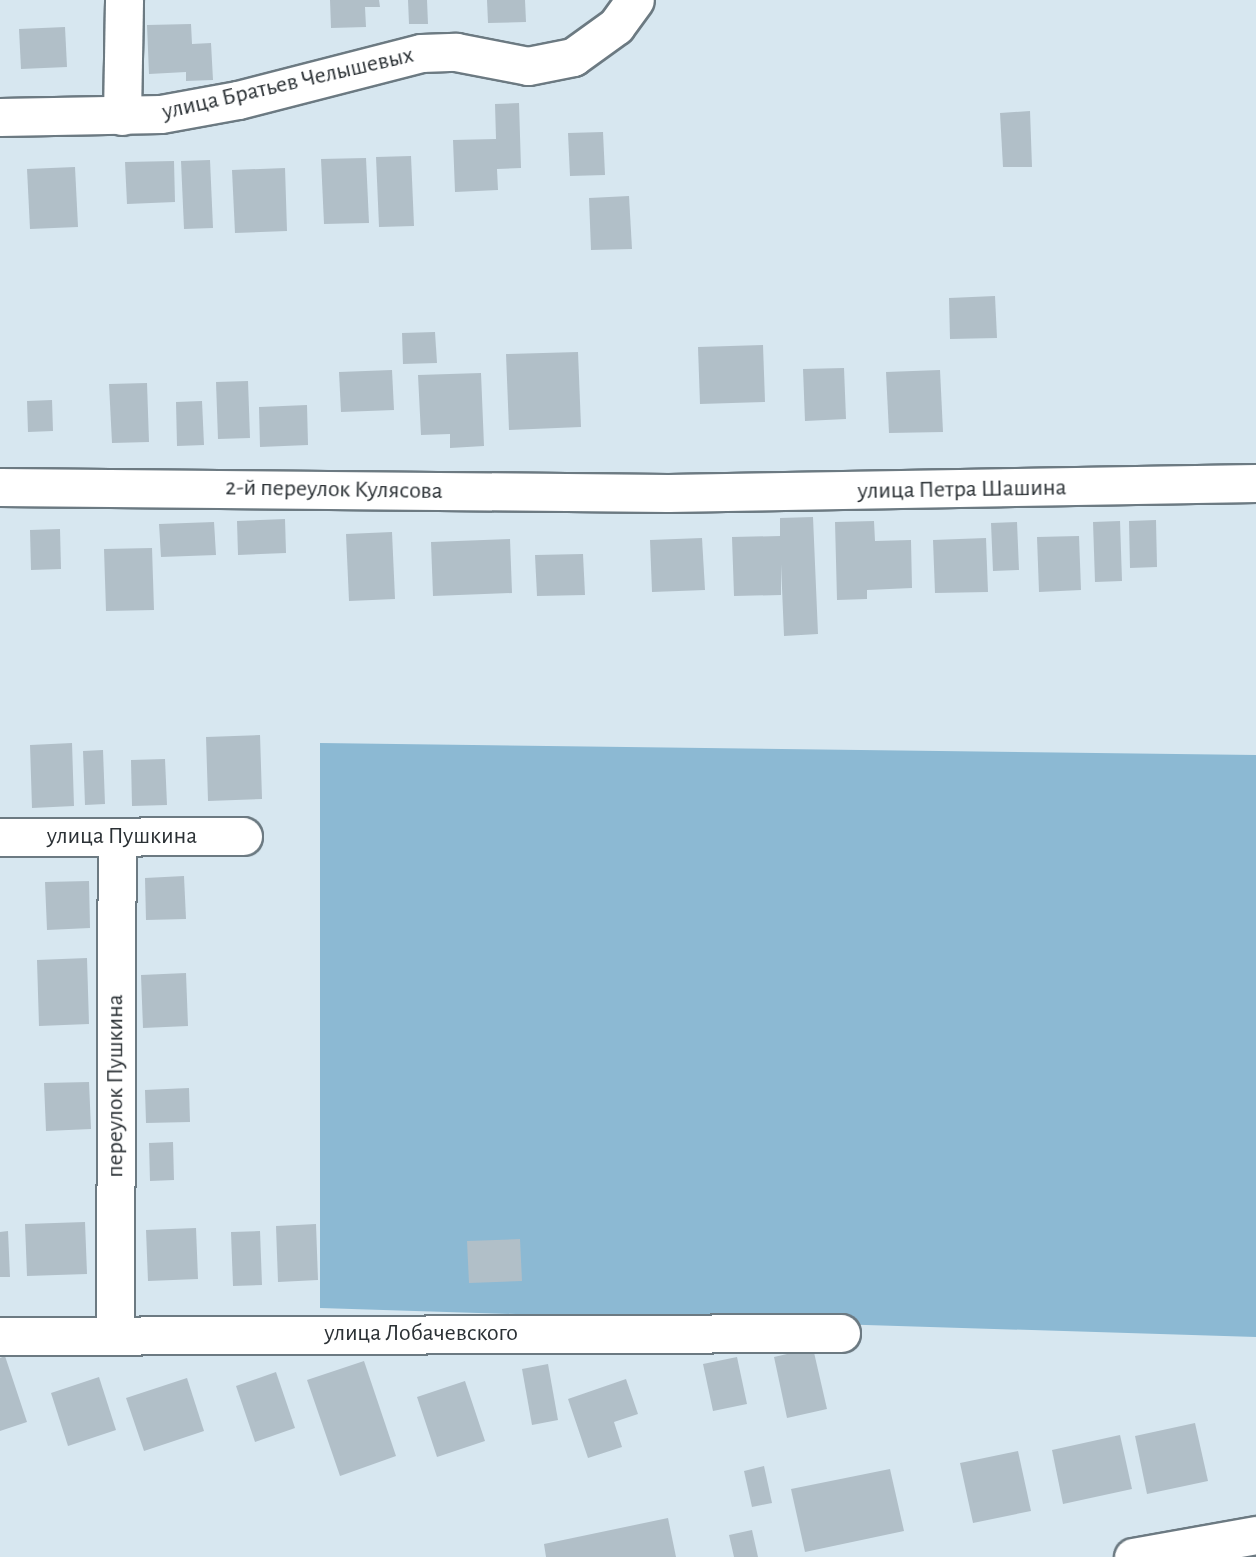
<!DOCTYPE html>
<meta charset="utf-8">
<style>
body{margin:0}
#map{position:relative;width:1256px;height:1557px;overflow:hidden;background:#d7e7f0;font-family:"Alegreya Sans",sans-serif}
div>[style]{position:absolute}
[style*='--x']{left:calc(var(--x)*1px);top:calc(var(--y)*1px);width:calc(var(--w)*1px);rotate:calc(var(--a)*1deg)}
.green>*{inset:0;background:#8cb9d3}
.building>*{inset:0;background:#b1bfc8}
.roads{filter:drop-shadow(2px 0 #6c7a82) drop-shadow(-2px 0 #6c7a82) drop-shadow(0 2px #6c7a82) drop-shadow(0 -2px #6c7a82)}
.minor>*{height:37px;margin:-18.5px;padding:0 18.5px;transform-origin:18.5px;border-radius:18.5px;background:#fff}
span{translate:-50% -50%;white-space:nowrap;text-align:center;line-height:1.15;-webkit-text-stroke:7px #fff;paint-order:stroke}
.street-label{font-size:24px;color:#2b3135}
</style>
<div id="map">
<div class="green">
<div style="clip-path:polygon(320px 743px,1256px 755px,1256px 1337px,320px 1308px)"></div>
</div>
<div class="building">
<div style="clip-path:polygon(330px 0,379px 0,380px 7px,365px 7px,366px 27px,331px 28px)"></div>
<div style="clip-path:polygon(408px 0,427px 0,428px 24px,409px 24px)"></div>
<div style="clip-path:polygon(487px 0,525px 0,526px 22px,488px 23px)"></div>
<div style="clip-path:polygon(191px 24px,192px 44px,211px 43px,213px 80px,186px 81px,186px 72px,149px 74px,147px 25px)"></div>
<div style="clip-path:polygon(65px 27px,67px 67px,21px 69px,19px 29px)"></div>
<div style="clip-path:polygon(519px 103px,521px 168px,497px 169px,498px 190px,455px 192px,453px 140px,496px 139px,495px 104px)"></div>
<div style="clip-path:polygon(1030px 111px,1032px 167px,1003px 167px,1000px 113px)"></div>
<div style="clip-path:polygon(603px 132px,605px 175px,570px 176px,568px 133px)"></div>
<div style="clip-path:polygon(411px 156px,414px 226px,379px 227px,376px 157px)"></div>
<div style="clip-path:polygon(366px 158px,369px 223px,324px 224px,321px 159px)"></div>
<div style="clip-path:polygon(210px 160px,213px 228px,184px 229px,181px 161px)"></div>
<div style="clip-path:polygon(174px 161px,175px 202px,127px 204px,125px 162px)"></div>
<div style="clip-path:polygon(75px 167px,78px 227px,30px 229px,27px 169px)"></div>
<div style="clip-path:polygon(285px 168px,287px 231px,235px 233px,232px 170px)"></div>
<div style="clip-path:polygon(629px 196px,632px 249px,591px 250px,589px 198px)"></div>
<div style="clip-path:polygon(995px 296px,997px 338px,950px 339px,949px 298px)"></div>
<div style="clip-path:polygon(435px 332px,437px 363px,403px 364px,402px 333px)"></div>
<div style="clip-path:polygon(763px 345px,765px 402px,700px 404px,698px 347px)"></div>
<div style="clip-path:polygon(578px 352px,581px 427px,509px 430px,506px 354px)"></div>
<div style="clip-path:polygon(844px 368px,846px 419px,805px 421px,803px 369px)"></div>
<div style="clip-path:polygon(392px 370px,394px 410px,341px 412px,339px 372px)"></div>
<div style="clip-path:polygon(940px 370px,943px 432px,889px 433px,886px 372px)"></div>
<div style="clip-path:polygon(481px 373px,484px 446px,450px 448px,450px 434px,421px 435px,418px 375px)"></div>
<div style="clip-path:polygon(248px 381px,250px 438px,218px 439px,216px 382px)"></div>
<div style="clip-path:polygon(147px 383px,149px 442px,112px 443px,109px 384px)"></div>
<div style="clip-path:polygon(52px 400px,53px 431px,28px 432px,27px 401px)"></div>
<div style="clip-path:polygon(202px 401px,204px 445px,177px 446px,176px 402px)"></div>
<div style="clip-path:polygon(307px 405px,308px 445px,260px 447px,259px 407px)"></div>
<div style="clip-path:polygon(813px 517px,818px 634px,784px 636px,781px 564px,781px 595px,734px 596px,732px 537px,780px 536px,780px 518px)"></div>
<div style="clip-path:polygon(285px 519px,286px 553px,238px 555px,237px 521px)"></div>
<div style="clip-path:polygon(1156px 520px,1157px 567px,1130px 568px,1129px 521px)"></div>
<div style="clip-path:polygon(874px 521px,875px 541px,911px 540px,912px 588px,867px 590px,867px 599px,837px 600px,835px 522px)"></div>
<div style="clip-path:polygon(1120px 521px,1122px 581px,1095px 582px,1093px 522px)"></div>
<div style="clip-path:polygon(214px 522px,216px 555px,161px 557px,159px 524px)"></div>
<div style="clip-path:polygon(1017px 522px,1019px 570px,993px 571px,991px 523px)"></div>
<div style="clip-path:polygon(60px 529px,61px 569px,31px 570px,30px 530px)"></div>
<div style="clip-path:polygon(392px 532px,395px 599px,349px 601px,346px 534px)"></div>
<div style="clip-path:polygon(1079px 536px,1081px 590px,1039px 592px,1037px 537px)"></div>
<div style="clip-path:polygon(702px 538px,705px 590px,652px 592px,650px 540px)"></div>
<div style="clip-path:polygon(986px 538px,988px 592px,935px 593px,933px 540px)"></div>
<div style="clip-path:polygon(510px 539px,512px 593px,433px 596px,431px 542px)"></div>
<div style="clip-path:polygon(152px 548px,154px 610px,106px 611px,104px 549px)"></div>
<div style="clip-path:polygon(583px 554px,585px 595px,537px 596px,535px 555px)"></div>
<div style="clip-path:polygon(260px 735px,262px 799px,208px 801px,206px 737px)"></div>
<div style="clip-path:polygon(72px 743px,74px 806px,32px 808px,30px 745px)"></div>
<div style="clip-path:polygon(103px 750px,105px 804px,85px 805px,83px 751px)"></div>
<div style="clip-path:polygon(165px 759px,167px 805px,132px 806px,131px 760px)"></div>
<div style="clip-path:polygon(184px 876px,186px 919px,146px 920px,145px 878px)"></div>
<div style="clip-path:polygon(89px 881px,90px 928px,47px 930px,45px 882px)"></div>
<div style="clip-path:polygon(87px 958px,89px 1024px,39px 1026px,37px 960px)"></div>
<div style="clip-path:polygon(186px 973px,188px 1026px,143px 1028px,141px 975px)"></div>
<div style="clip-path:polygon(89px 1082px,91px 1129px,46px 1131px,44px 1083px)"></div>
<div style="clip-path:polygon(189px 1088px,190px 1122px,146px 1123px,145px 1090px)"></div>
<div style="clip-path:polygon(173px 1142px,174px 1180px,150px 1181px,149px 1143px)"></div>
<div style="clip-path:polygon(85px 1222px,87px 1274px,27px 1276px,25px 1224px)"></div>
<div style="clip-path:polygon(316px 1224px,318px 1280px,278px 1282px,276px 1226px)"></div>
<div style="clip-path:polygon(196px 1228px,198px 1279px,148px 1281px,146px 1230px)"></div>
<div style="clip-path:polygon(8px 1231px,10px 1277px,0 1277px,0 1232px)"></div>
<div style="clip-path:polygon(260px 1231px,262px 1285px,233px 1286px,231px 1232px)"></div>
<div style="clip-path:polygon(520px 1239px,522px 1281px,469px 1283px,467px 1241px)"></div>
<div style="clip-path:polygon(813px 1348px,827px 1409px,787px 1418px,774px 1357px)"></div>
<div style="clip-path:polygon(5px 1356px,27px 1422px,0 1431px,0 1358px)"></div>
<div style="clip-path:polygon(737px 1357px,747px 1404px,713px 1411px,703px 1364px)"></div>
<div style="clip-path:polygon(364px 1361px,396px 1456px,340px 1476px,307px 1380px)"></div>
<div style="clip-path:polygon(548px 1364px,558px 1420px,532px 1425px,522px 1369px)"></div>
<div style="clip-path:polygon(276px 1372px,295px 1428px,255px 1442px,236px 1386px)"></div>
<div style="clip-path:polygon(99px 1377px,116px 1430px,68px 1446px,51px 1393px)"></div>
<div style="clip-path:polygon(187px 1378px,204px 1431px,144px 1451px,126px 1398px)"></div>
<div style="clip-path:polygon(626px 1379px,638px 1414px,614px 1422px,622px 1447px,588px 1458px,568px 1399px)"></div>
<div style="clip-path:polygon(465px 1381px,485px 1441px,437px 1457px,417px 1397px)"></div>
<div style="clip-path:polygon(1195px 1423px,1208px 1481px,1147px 1494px,1135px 1436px)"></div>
<div style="clip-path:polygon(1120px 1435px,1132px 1489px,1063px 1504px,1052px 1450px)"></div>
<div style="clip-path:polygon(1018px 1451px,1031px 1511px,973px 1523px,960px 1463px)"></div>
<div style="clip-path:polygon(764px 1466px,772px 1503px,752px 1507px,744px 1471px)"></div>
<div style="clip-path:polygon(890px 1469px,904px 1531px,805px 1552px,791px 1489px)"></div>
<div style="clip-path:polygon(668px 1518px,676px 1557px,546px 1557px,544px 1544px)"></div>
<div style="clip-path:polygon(752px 1530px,758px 1557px,734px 1557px,729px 1535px)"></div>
</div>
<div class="roads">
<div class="minor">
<div style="--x:122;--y:116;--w:116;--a:-89"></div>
<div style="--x:0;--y:117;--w:161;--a:-1.1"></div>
<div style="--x:161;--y:114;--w:78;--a:-10.3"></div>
<div style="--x:238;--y:100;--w:189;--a:-14.4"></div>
<div style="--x:421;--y:53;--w:35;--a:-2"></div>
<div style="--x:456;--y:52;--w:73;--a:11"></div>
<div style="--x:528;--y:66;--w:46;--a:-11.3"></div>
<div style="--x:573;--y:57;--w:53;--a:-35.8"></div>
<div style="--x:616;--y:26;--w:32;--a:-54"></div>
<div style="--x:0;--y:487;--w:668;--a:0.51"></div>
<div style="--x:668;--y:493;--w:588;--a:-0.97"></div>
<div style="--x:0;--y:837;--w:243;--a:-0.2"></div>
<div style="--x:115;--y:1335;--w:498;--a:-89.8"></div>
<div style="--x:0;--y:1336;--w:841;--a:-0.2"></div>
<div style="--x:1133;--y:1557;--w:125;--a:-10.1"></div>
</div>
</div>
<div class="street-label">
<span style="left:288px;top:84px;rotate:-13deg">улица Братьев Челышевых</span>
<span style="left:334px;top:490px;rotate:1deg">2-й переулок Кулясова</span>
<span style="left:962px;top:490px;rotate:-1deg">улица Петра Шашина</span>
<span style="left:122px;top:837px">улица Пушкина</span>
<span style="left:116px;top:1086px;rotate:-90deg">переулок Пушкина</span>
<span style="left:421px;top:1334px">улица Лобачевского</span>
</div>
</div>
